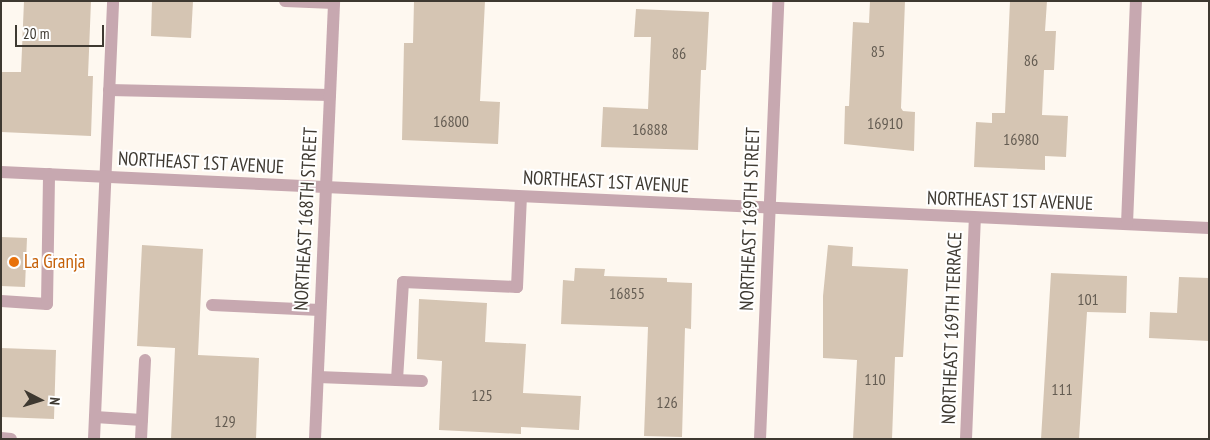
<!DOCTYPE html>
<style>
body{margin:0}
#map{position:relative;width:1210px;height:440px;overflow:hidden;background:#fef8f0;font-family:"PT Sans Narrow",sans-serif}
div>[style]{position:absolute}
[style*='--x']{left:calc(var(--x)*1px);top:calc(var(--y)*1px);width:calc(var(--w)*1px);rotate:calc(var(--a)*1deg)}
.building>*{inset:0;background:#d5c5b3}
.service>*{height:12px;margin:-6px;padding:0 6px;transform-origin:6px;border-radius:6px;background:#c7a8b0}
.minor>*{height:12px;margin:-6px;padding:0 6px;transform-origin:6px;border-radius:6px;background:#c7a8b0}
.dots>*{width:14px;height:14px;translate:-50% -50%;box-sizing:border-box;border:2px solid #fff;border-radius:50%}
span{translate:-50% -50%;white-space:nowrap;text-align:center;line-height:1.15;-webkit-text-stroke:4px #fff;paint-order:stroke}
.number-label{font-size:16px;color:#645c52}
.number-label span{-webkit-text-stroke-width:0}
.street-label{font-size:19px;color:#3e3931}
.food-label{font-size:19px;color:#c56008}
.left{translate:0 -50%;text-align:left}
.frame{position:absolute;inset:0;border:2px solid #3e3931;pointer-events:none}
.north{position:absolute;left:15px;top:375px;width:50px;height:50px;-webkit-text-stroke:4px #fff;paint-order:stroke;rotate:95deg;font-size:14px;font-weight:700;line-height:20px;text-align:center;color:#3e3931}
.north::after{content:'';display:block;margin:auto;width:18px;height:22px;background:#3e3931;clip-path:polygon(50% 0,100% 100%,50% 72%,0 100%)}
.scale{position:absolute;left:15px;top:25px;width:89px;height:22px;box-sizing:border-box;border:2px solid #3e3931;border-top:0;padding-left:6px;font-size:15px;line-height:18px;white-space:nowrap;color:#3e3931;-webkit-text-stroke:4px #fff;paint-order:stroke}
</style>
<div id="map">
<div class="building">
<div style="clip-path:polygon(24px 1px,91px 1px,88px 76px,93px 76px,91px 136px,1px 132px,1px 72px,21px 72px)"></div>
<div style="clip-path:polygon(152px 1px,193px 1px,191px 38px,151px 36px)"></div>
<div style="clip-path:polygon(414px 1px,485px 1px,480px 101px,500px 102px,498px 144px,402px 140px,404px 43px,413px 43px)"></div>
<div style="clip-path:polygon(870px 1px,905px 1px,901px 108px,903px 111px,915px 112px,914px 151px,844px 144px,845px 106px,849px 106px,853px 22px,869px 23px)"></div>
<div style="clip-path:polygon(1010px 1px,1047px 1px,1045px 31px,1056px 31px,1054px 70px,1044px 70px,1042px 115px,1068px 116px,1066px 157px,1045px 156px,1045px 170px,974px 167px,976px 122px,992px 123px,992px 113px,1005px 113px)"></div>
<div style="clip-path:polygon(636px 9px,709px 12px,706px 70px,701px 70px,698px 150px,601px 147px,603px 107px,648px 109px,651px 37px,634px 37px)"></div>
<div style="clip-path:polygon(1px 237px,27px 238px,25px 287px,1px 286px)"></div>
<div style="clip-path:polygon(142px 245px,203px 249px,198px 355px,259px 358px,256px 439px,171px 439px,175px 348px,137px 346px)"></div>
<div style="clip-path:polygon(828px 245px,853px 247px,852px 266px,908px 269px,903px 357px,895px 357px,892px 439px,853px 439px,857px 360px,823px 358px,823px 296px)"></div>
<div style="clip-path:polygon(575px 268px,605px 269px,604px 276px,667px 278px,667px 282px,692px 283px,691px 329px,685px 328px,682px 437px,644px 436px,648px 327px,561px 324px,563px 280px,574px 281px)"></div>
<div style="clip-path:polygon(1051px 273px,1127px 276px,1126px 313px,1087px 312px,1079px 439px,1041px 439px)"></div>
<div style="clip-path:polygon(1179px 277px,1209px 278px,1209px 341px,1149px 338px,1150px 312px,1177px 313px)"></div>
<div style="clip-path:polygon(419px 299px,487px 303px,485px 342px,526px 344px,523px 393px,581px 396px,579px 430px,521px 427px,521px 434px,439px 430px,442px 361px,417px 359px)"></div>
<div style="clip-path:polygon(1px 348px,56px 350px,54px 419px,1px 417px)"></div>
</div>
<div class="service">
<div style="--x:285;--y:1;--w:49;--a:2.3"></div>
<div style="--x:109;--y:90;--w:221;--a:1.3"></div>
<div style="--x:1;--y:301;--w:46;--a:3.7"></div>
<div style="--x:47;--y:304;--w:130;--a:-89.1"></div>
<div style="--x:212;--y:305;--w:108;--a:2.7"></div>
<div style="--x:318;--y:377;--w:104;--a:2.2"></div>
<div style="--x:397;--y:380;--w:98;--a:-86.5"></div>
<div style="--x:403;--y:282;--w:114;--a:2.5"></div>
<div style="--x:517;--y:287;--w:90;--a:-87.5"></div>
<div style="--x:95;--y:417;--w:47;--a:3.7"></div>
<div style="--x:1;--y:438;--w:10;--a:6"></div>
<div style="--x:94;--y:439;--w:438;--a:-87.5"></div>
<div style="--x:141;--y:439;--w:79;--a:-87.1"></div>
</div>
<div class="minor">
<div style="--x:1;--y:172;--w:1209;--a:2.65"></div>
<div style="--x:1127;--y:224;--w:223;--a:-87.7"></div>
<div style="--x:315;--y:439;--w:438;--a:-87.5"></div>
<div style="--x:760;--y:439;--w:438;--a:-87.6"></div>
<div style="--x:966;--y:439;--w:221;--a:-87.7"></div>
</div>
<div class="dots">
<div style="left:14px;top:262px;background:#e8710a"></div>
</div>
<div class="number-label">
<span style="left:878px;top:51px">85</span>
<span style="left:679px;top:53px">86</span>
<span style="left:1031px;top:60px">86</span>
<span style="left:451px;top:121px">16800</span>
<span style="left:885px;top:123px">16910</span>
<span style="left:650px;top:129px">16888</span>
<span style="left:1021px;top:139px">16980</span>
<span style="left:627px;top:293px">16855</span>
<span style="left:1088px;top:299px">101</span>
<span style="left:875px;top:379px">110</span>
<span style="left:1062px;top:389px">111</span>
<span style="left:482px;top:395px">125</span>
<span style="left:667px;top:402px">126</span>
<span style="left:225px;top:421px">129</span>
</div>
<div class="street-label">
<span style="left:201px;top:163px;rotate:3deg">NORTHEAST 1ST AVENUE</span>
<span style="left:606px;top:182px;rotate:3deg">NORTHEAST 1ST AVENUE</span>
<span style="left:1010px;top:201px;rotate:2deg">NORTHEAST 1ST AVENUE</span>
<span style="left:306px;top:219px;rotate:-87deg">NORTHEAST 168TH STREET</span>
<span style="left:750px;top:219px;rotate:-88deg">NORTHEAST 169TH STREET</span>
<span style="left:952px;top:328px;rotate:-88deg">NORTHEAST 169TH TERRACE</span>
</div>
<div class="food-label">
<span class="left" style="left:24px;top:262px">La Granja</span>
</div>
<div class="frame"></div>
<div class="north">N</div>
<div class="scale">20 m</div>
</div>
